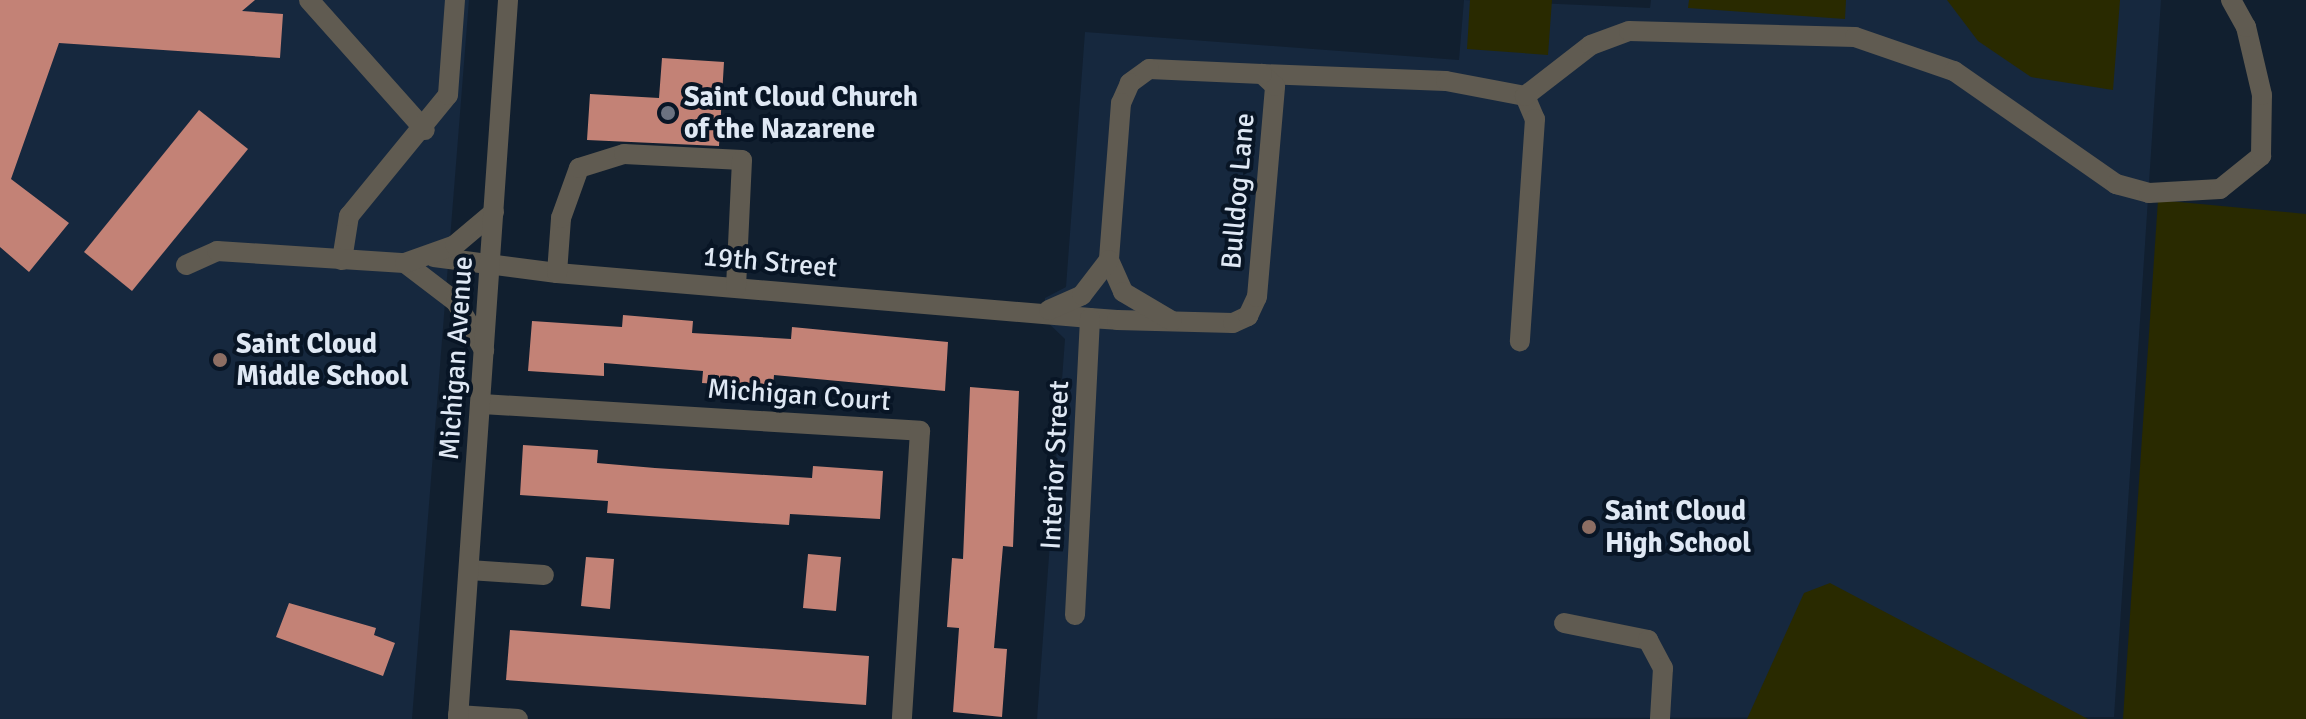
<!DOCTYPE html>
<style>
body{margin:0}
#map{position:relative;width:2306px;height:719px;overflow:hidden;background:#111f2f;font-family:Signika,sans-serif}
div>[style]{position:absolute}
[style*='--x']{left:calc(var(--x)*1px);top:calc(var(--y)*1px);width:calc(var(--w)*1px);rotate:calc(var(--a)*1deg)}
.built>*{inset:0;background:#16283e}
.green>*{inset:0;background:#292a00}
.building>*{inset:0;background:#c38276}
.minor>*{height:20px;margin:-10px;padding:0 10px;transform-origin:10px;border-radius:10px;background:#605b51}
.dots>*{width:22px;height:22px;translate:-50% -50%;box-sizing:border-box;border:4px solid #081525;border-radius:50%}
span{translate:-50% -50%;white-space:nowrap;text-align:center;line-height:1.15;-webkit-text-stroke:8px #081525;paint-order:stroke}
.poi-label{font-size:28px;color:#dfe8f4;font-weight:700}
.left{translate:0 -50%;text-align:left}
.street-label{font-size:28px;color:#dfe8f4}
</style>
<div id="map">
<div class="built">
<div style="clip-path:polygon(0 0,469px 0,412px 719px,0 719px)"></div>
<div style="clip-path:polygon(1464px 0,1650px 8px,1651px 0,2161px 0,2114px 717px,1037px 719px,1065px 339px,1045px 320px,1045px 298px,1066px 287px,1085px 32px,1459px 60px)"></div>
</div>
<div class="green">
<div style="clip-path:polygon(1470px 0,1552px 0,1548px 55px,1467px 49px)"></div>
<div style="clip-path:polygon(1689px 0,1846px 0,1845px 19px,1688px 8px)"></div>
<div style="clip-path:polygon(1947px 0,2120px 0,2113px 90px,2031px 77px,1978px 41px)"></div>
<div style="clip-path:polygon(2158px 200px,2306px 214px,2306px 719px,2123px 719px)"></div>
<div style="clip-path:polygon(1830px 583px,2088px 719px,1747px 719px,1804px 593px)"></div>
</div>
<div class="building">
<div style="clip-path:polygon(0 0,255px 0,242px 11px,283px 14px,280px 58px,59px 43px,11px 179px,69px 223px,29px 272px,0 247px)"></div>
<div style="clip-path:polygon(662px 58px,724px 62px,719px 146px,587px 140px,590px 94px,659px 98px)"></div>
<div style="clip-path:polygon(199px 110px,248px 149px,132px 291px,84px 252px)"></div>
<div style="clip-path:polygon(623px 315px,693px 321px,692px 333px,791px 339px,792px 327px,948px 342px,945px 391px,774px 375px,773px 388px,702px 383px,703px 371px,604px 363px,604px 376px,528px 371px,532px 321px,622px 327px)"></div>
<div style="clip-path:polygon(970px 387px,1019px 391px,1013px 547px,1003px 546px,994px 648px,1007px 649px,1002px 717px,953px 712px,959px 628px,947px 627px,952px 558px,963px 559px)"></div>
<div style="clip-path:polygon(523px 445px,598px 450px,597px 463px,655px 468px,812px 478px,813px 466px,883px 471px,880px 519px,790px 514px,789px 525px,649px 516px,607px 513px,608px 501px,520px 495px)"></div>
<div style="clip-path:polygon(808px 554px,841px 557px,836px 611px,803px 608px)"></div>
<div style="clip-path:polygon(586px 557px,614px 559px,610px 609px,581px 606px)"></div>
<div style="clip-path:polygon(289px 603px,376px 628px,374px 635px,395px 643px,383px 676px,276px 637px)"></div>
<div style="clip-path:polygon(510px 630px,869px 656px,866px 705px,506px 680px)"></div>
</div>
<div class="minor">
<div style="--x:309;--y:0;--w:174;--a:48.3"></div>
<div style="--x:1262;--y:74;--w:184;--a:2.2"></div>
<div style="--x:1446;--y:81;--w:80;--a:10.8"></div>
<div style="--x:1525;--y:96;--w:25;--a:67"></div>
<div style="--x:1535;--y:119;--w:223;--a:93.9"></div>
<div style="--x:1525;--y:96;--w:83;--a:-37.7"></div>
<div style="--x:1591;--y:45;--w:40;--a:-20.2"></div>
<div style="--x:1629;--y:31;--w:226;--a:1.5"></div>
<div style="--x:1855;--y:37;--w:105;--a:19"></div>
<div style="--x:1954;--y:71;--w:198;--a:34.9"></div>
<div style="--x:2116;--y:184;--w:34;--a:15"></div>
<div style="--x:2149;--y:193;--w:71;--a:-3.2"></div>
<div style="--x:2220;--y:189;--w:53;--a:-38.8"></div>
<div style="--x:2261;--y:156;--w:61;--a:-89.1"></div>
<div style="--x:2262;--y:95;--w:70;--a:-103.2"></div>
<div style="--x:2246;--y:27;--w:31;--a:-119"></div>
<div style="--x:434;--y:257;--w:124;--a:7.4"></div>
<div style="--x:557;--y:273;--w:535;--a:4.83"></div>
<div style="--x:1090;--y:318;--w:27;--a:4"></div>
<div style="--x:1117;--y:320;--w:116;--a:1.5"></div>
<div style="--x:1233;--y:323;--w:17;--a:-25"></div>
<div style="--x:1248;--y:316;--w:21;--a:-65"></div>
<div style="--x:1257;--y:297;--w:212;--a:-85.1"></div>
<div style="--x:1275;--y:86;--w:18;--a:-137"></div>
<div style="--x:1262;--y:74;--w:113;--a:-177.5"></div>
<div style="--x:1149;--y:69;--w:24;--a:144"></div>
<div style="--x:1130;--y:83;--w:22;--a:114"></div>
<div style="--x:1121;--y:103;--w:157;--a:94.4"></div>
<div style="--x:1109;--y:260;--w:35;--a:66"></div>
<div style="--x:1123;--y:292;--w:57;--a:30.6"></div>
<div style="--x:342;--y:260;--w:45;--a:-81"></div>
<div style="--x:349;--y:216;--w:156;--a:-50.7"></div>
<div style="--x:448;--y:95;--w:95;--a:-85.8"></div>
<div style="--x:405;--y:263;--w:64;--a:37.4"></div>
<div style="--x:456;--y:302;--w:56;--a:59.7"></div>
<div style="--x:186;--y:265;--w:34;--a:-24"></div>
<div style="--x:217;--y:251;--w:188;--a:3.7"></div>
<div style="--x:405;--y:263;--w:53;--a:-19.8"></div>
<div style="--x:455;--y:245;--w:51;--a:-40.2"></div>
<div style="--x:557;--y:273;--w:55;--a:-85.8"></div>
<div style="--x:561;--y:218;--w:53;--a:-70.2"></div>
<div style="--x:579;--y:168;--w:47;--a:-17.3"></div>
<div style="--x:624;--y:154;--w:118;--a:2.9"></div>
<div style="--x:742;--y:160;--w:127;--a:92.7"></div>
<div style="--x:1049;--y:310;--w:36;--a:-24"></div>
<div style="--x:1082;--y:295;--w:44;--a:-52.4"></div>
<div style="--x:482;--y:404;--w:439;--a:3.5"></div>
<div style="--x:920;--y:431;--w:289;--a:93.6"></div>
<div style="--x:469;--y:570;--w:75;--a:3.8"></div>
<div style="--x:1075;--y:615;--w:297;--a:-87.1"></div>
<div style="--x:1564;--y:623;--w:86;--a:11.4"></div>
<div style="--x:1648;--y:640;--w:32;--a:62"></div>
<div style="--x:1663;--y:668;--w:51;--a:93.4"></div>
<div style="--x:458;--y:715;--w:60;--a:3.8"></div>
<div style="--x:458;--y:719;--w:721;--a:-86.02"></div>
</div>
<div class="dots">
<div style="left:668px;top:113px;background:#6b7280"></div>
<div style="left:220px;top:360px;background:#8d6e63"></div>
<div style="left:1589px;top:527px;background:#8d6e63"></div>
</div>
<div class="poi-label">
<span class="left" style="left:684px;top:113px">Saint Cloud Church<br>of the Nazarene</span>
<span class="left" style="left:236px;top:360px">Saint Cloud<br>Middle School</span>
<span class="left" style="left:1605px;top:527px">Saint Cloud<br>High School</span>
</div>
<div class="street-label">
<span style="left:1238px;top:191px;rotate:-85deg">Bulldog Lane</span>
<span style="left:770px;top:262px;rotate:5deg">19th Street</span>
<span style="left:456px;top:358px;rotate:-86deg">Michigan Avenue</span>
<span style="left:799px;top:395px;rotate:4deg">Michigan Court</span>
<span style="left:1055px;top:465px;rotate:-87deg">Interior Street</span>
</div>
</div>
